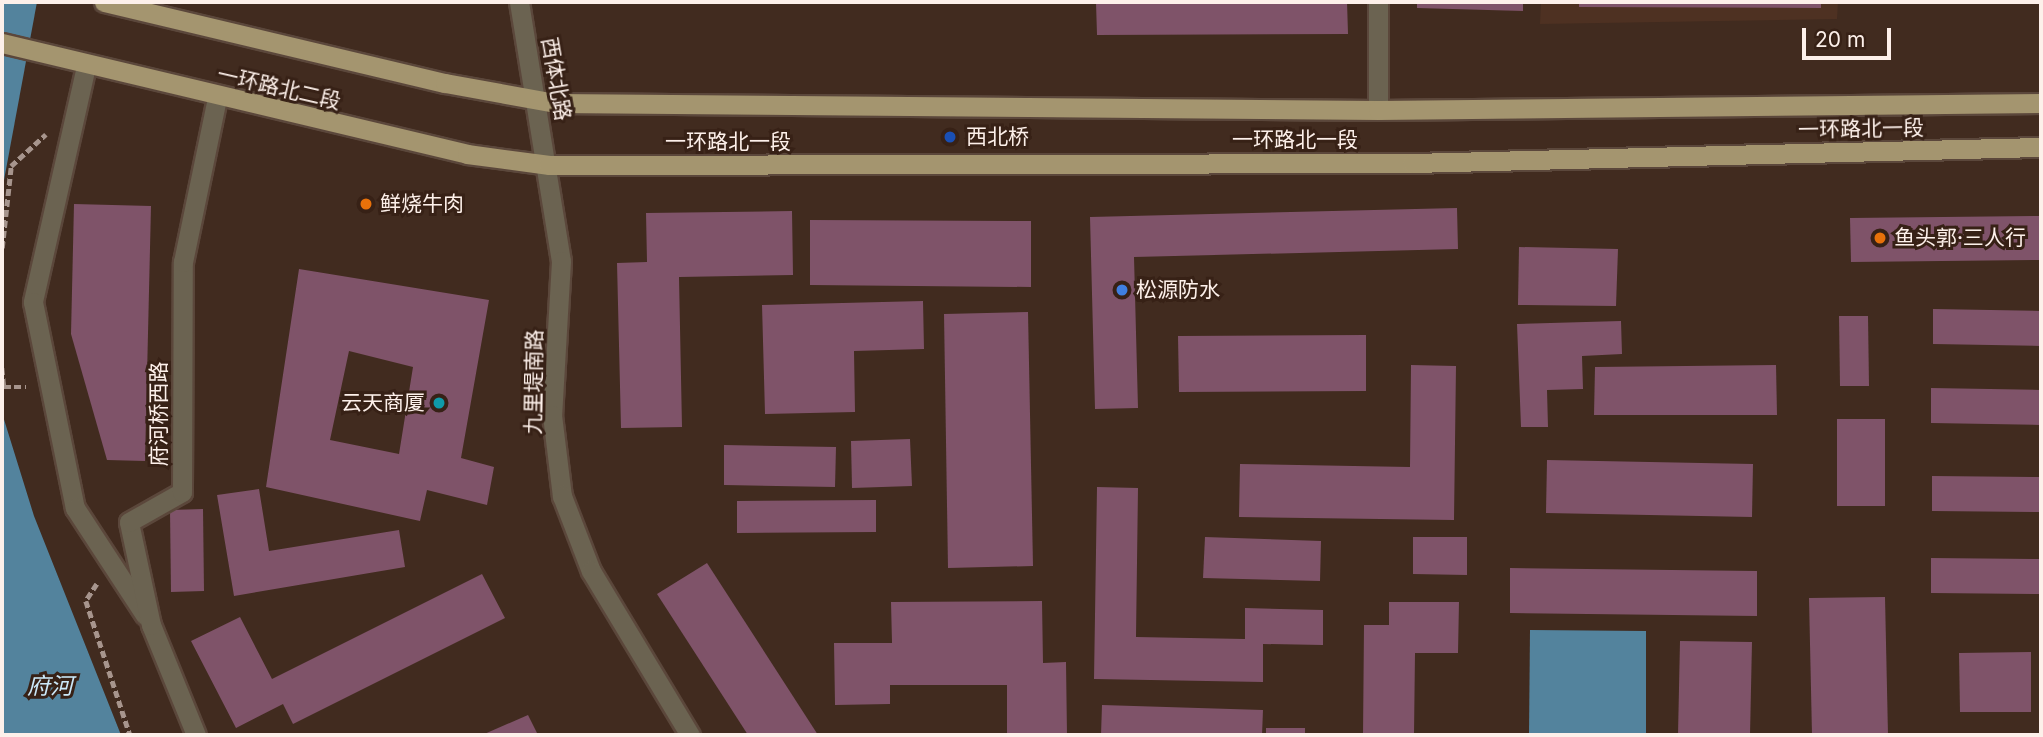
<!DOCTYPE html>
<meta charset="utf-8">
<style>
body{margin:0}
#map{position:relative;width:2043px;height:737px;overflow:hidden;background:#412b1f;font-family:Inter,"Noto Sans SC",sans-serif}
div>[style]{position:absolute}
[style*='--x']{left:calc(var(--x)*1px);top:calc(var(--y)*1px);width:calc(var(--w)*1px);rotate:calc(var(--a)*1deg)}
.built>*{inset:0;background:#4e3122}
.water>*{inset:0;background:#53839d}
.building>*{inset:0;background:#7f5369}
.path>*{height:4.5px;margin-top:-2.25px;transform-origin:0;background:repeating-linear-gradient(90deg,#a7958d 0 7px,transparent 0 10.5px)}
.roads{filter:drop-shadow(2px 0 #5b473b) drop-shadow(-2px 0 #5b473b) drop-shadow(0 2px #5b473b) drop-shadow(0 -2px #5b473b)}
.minor>*{height:19px;margin:-9.5px;padding:0 9.5px;transform-origin:9.5px;border-radius:9.5px;background:#6b6351}
.tertiary>*{height:19px;margin:-9.5px;padding:0 9.5px;transform-origin:9.5px;border-radius:9.5px;background:#6b6351}
.primary>*{height:19px;margin:-9.5px;padding:0 9.5px;transform-origin:9.5px;border-radius:9.5px;background:#a4956f}
.dots>*{width:19px;height:19px;translate:-50% -50%;box-sizing:border-box;border:4px solid #372116;border-radius:50%}
span{translate:-50% -50%;white-space:nowrap;text-align:center;line-height:1.15;-webkit-text-stroke:6px #372116;paint-order:stroke}
.street-label{font-size:21px;color:#fdf0ea}
.poi-label{font-size:21px;color:#fdf0ea}
.left{translate:0 -50%;text-align:left}
.right{translate:-100% -50%;text-align:right}
.water-label{font-size:23px;color:#cbe8f9;font-style:italic}
.frame{position:absolute;inset:0;border:4px solid #fdf0ea;pointer-events:none}
.scale{position:absolute;left:1802px;top:28px;width:89px;height:32px;box-sizing:border-box;border:4px solid #fdf0ea;border-top:0;padding-left:9px;font-size:21px;line-height:24px;white-space:nowrap;color:#fdf0ea;-webkit-text-stroke:5px #372116;paint-order:stroke}
</style>
<div id="map">
<div class="built">
<div style="clip-path:polygon(1541px 2px,1838px 2px,1837px 19px,1540px 24px)"></div>
</div>
<div class="water">
<div style="clip-path:polygon(2px 2px,37px 2px,2px 191px)"></div>
<div style="clip-path:polygon(2px 413px,34px 516px,121px 735px,2px 735px)"></div>
<div style="clip-path:polygon(1530px 630px,1646px 631px,1646px 735px,1529px 735px)"></div>
</div>
<div class="building">
<div style="clip-path:polygon(1096px 2px,1347px 2px,1348px 34px,1097px 35px)"></div>
<div style="clip-path:polygon(1417px 2px,1523px 2px,1523px 11px,1417px 8px)"></div>
<div style="clip-path:polygon(1579px 2px,1821px 2px,1821px 8px,1579px 7px)"></div>
<div style="clip-path:polygon(74px 204px,151px 206px,145px 461px,107px 460px,71px 334px)"></div>
<div style="clip-path:polygon(1457px 208px,1458px 249px,1134px 257px,1138px 408px,1095px 409px,1090px 217px)"></div>
<div style="clip-path:polygon(792px 211px,793px 275px,679px 277px,682px 427px,621px 428px,617px 263px,647px 262px,646px 213px)"></div>
<div style="clip-path:polygon(2041px 216px,2041px 260px,1851px 262px,1850px 218px)"></div>
<div style="clip-path:polygon(810px 220px,1031px 221px,1031px 287px,810px 285px)"></div>
<div style="clip-path:polygon(1519px 247px,1618px 249px,1616px 306px,1518px 305px)"></div>
<div style="clip-path:polygon(evenodd,299px 269px,489px 300px,461px 458px,494px 467px,487px 505px,427px 490px,420px 521px,266px 487px,299px 269px,349px 351px,413px 367px,399px 454px,330px 440px,349px 351px)"></div>
<div style="clip-path:polygon(923px 301px,924px 349px,854px 351px,855px 412px,765px 414px,762px 305px)"></div>
<div style="clip-path:polygon(1933px 309px,2041px 311px,2041px 346px,1933px 344px)"></div>
<div style="clip-path:polygon(1028px 312px,1033px 566px,948px 568px,944px 314px)"></div>
<div style="clip-path:polygon(1839px 316px,1868px 316px,1869px 386px,1840px 386px)"></div>
<div style="clip-path:polygon(1621px 321px,1622px 354px,1582px 356px,1583px 389px,1547px 390px,1548px 427px,1521px 427px,1517px 324px)"></div>
<div style="clip-path:polygon(1366px 335px,1366px 391px,1179px 392px,1178px 336px)"></div>
<div style="clip-path:polygon(1411px 365px,1456px 366px,1454px 520px,1239px 517px,1240px 464px,1410px 467px)"></div>
<div style="clip-path:polygon(1776px 365px,1777px 415px,1594px 415px,1595px 367px)"></div>
<div style="clip-path:polygon(1931px 388px,2041px 390px,2041px 425px,1931px 423px)"></div>
<div style="clip-path:polygon(1837px 419px,1885px 419px,1885px 506px,1837px 506px)"></div>
<div style="clip-path:polygon(910px 439px,912px 486px,852px 488px,851px 441px)"></div>
<div style="clip-path:polygon(724px 445px,836px 447px,835px 487px,724px 485px)"></div>
<div style="clip-path:polygon(1547px 460px,1753px 464px,1752px 517px,1546px 513px)"></div>
<div style="clip-path:polygon(1932px 476px,2041px 477px,2041px 512px,1932px 511px)"></div>
<div style="clip-path:polygon(1097px 487px,1138px 488px,1136px 637px,1245px 639px,1245px 608px,1323px 610px,1323px 645px,1263px 644px,1263px 682px,1094px 679px)"></div>
<div style="clip-path:polygon(259px 489px,269px 551px,399px 530px,405px 567px,234px 596px,217px 495px)"></div>
<div style="clip-path:polygon(876px 500px,876px 532px,737px 533px,737px 501px)"></div>
<div style="clip-path:polygon(203px 509px,204px 591px,171px 592px,170px 510px)"></div>
<div style="clip-path:polygon(1205px 537px,1321px 541px,1320px 581px,1203px 578px)"></div>
<div style="clip-path:polygon(1413px 537px,1467px 537px,1467px 575px,1413px 574px)"></div>
<div style="clip-path:polygon(1931px 558px,2041px 559px,2041px 594px,1931px 593px)"></div>
<div style="clip-path:polygon(707px 563px,818px 735px,748px 735px,657px 594px)"></div>
<div style="clip-path:polygon(1510px 568px,1757px 571px,1757px 616px,1510px 613px)"></div>
<div style="clip-path:polygon(482px 574px,505px 618px,293px 724px,283px 704px,236px 728px,191px 641px,240px 617px,272px 679px)"></div>
<div style="clip-path:polygon(1885px 597px,1888px 735px,1812px 735px,1809px 598px)"></div>
<div style="clip-path:polygon(1042px 601px,1043px 663px,1066px 662px,1067px 735px,1007px 735px,1007px 685px,890px 685px,890px 704px,835px 705px,834px 643px,892px 643px,891px 602px)"></div>
<div style="clip-path:polygon(1389px 602px,1459px 602px,1458px 653px,1415px 653px,1414px 735px,1363px 735px,1364px 625px,1389px 625px)"></div>
<div style="clip-path:polygon(1680px 641px,1752px 642px,1750px 735px,1678px 735px)"></div>
<div style="clip-path:polygon(2031px 652px,2031px 712px,1960px 712px,1959px 653px)"></div>
<div style="clip-path:polygon(1102px 705px,1263px 710px,1262px 735px,1101px 735px)"></div>
<div style="clip-path:polygon(528px 715px,538px 735px,482px 735px)"></div>
<div style="clip-path:polygon(1266px 728px,1305px 728px,1305px 735px,1266px 735px)"></div>
</div>
<div class="path">
<div style="--x:2;--y:248;--w:82;--a:-83.7"></div>
<div style="--x:11;--y:166;--w:47;--a:-42.4"></div>
<div style="--x:2;--y:368;--w:19;--a:84"></div>
<div style="--x:4;--y:387;--w:22;--a:0"></div>
<div style="--x:97;--y:584;--w:20;--a:123"></div>
<div style="--x:86;--y:601;--w:141;--a:71.8"></div>
</div>
<div class="roads">
<div class="minor">
<div style="--x:86;--y:66;--w:242;--a:102.7"></div>
<div style="--x:33;--y:302;--w:210;--a:78.5"></div>
<div style="--x:75;--y:508;--w:128;--a:56.8"></div>
<div style="--x:1378;--y:110;--w:108;--a:-90"></div>
<div style="--x:196;--y:735;--w:119;--a:-112.2"></div>
<div style="--x:151;--y:625;--w:105;--a:-102.1"></div>
<div style="--x:129;--y:522;--w:61;--a:-29.5"></div>
<div style="--x:182;--y:492;--w:230;--a:-89.8"></div>
<div style="--x:183;--y:262;--w:167;--a:-78.3"></div>
</div>
<div class="tertiary">
<div style="--x:519;--y:2;--w:262;--a:80.8"></div>
<div style="--x:561;--y:261;--w:154;--a:93.3"></div>
<div style="--x:552;--y:415;--w:82;--a:83"></div>
<div style="--x:562;--y:496;--w:80;--a:68.9"></div>
<div style="--x:591;--y:571;--w:192;--a:58.9"></div>
</div>
<div class="primary">
<div style="--x:104;--y:2;--w:350;--a:13.4"></div>
<div style="--x:445;--y:83;--w:112;--a:10.3"></div>
<div style="--x:555;--y:103;--w:823;--a:0.49"></div>
<div style="--x:1378;--y:110;--w:663;--a:-0.6"></div>
<div style="--x:2;--y:43;--w:478;--a:13.4"></div>
<div style="--x:467;--y:154;--w:83;--a:7.6"></div>
<div style="--x:549;--y:165;--w:863;--a:-0.13"></div>
<div style="--x:1412;--y:163;--w:629;--a:-1.46"></div>
</div>
</div>
<div class="dots">
<div style="left:950px;top:137px;background:#1a4fb4"></div>
<div style="left:366px;top:204px;background:#e8710a"></div>
<div style="left:1880px;top:238px;background:#e8710a"></div>
<div style="left:1122px;top:290px;background:#3f7fe0"></div>
<div style="left:439px;top:403px;background:#0f9aa8"></div>
</div>
<div class="street-label">
<span style="left:556px;top:79px;rotate:80deg">西体北路</span>
<span style="left:279px;top:88px;rotate:13deg">一环路北二段</span>
<span style="left:1861px;top:129px;rotate:-1deg">一环路北一段</span>
<span style="left:1295px;top:140px">一环路北一段</span>
<span style="left:728px;top:142px">一环路北一段</span>
<span style="left:534px;top:382px;rotate:-89deg">九里堤南路</span>
<span style="left:159px;top:414px;rotate:-90deg">府河桥西路</span>
</div>
<div class="poi-label">
<span class="left" style="left:966px;top:137px">西北桥</span>
<span class="left" style="left:380px;top:204px">鲜烧牛肉</span>
<span class="left" style="left:1894px;top:238px">鱼头郭·三人行</span>
<span class="left" style="left:1136px;top:290px">松源防水</span>
<span class="right" style="left:425px;top:403px">云天商厦</span>
</div>
<div class="water-label">
<span style="left:50px;top:686px">府河</span>
</div>
<div class="frame"></div>
<div class="scale">20 m</div>
</div>
